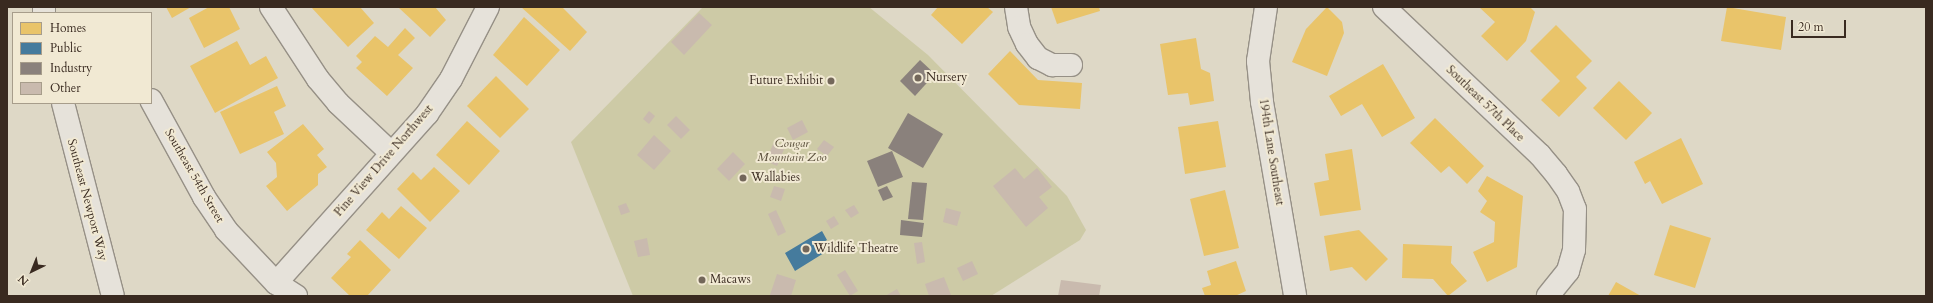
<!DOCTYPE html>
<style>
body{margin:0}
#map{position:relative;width:1933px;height:303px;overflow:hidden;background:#ded8c6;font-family:Cardo,serif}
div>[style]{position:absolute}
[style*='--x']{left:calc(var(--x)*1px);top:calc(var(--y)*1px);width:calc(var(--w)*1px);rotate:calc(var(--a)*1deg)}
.green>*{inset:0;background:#cdcaa6}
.homes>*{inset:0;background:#e9c46a}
.public>*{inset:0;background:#457b9d}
.industry>*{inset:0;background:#8a817c}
.building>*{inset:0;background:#c9baae}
.roads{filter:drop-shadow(1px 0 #969086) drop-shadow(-1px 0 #969086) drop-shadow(0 1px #969086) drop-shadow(0 -1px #969086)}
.minor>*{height:22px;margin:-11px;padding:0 11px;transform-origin:11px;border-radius:11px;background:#e6e2da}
.dots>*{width:11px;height:11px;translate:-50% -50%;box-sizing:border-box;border:2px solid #f1e9d3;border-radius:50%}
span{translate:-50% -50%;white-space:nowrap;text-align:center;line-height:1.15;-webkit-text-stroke:4px #f1e9d3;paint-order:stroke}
.poi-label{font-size:12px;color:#392a20}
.left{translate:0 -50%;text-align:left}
.right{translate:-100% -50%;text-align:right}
.street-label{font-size:12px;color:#392a20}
.park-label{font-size:12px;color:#5a4f3b;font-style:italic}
.frame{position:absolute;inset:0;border:8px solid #392a20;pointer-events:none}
.legend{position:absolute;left:12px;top:12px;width:140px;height:92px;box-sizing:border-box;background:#f1e9d3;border:1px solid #a79d8b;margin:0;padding:5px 7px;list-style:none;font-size:12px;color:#392a20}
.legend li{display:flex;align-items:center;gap:8px;height:20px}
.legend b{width:20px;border:1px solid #a79d8b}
.north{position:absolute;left:12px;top:251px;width:40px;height:40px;-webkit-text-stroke:3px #f1e9d3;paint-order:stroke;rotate:223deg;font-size:11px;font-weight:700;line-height:16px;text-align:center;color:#392a20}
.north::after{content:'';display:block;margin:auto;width:14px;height:18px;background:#392a20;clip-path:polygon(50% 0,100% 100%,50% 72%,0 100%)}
.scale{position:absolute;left:1791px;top:20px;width:55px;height:18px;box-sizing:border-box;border:2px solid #392a20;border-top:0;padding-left:5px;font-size:12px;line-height:14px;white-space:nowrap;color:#392a20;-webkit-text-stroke:3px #f1e9d3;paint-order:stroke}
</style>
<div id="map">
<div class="green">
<div style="clip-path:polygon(703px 7px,869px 7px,928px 55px,1067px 196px,1086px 230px,1080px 240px,991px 296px,633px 296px,571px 142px)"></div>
</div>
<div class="homes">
<div style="clip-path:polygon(166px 7px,191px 7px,172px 18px)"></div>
<div style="clip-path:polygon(209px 7px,229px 7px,240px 29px,204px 48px,189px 18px)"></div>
<div style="clip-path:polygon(311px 7px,360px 7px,374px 23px,348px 47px)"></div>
<div style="clip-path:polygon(398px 7px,435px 7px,446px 20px,430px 37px)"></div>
<div style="clip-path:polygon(521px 7px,562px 7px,587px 32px,570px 51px)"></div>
<div style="clip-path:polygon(938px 7px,987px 7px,993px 12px,962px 44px,931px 15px)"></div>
<div style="clip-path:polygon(1051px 7px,1099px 7px,1100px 11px,1057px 24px)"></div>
<div style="clip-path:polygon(1327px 7px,1342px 22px,1344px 33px,1327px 76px,1292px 62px,1306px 29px)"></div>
<div style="clip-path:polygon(1479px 7px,1530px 7px,1535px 12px,1526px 41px,1507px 61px,1481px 36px,1495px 22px)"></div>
<div style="clip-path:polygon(1727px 7px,1786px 17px,1781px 50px,1721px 41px)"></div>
<div style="clip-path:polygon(524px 17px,560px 50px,527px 86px,493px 55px)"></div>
<div style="clip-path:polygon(1556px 25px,1592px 61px,1576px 77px,1587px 88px,1559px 117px,1541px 100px,1560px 81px,1530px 51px)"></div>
<div style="clip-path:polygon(405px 28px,415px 38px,398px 55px,413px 68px,387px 96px,356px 68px,362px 62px,356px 56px,375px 36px,388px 47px)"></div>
<div style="clip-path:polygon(1196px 38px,1201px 69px,1210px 73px,1214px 101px,1190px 105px,1188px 93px,1168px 95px,1160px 44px)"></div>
<div style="clip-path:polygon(237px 41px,250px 65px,266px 56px,278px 78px,215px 113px,190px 66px)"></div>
<div style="clip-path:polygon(1010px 51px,1038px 80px,1082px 83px,1080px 109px,1019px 105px,988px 74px)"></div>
<div style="clip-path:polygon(1383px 64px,1415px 118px,1382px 137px,1362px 104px,1341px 116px,1329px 96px)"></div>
<div style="clip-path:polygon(496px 76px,529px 109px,500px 138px,467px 106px)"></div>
<div style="clip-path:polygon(1619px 81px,1652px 113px,1626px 140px,1593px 108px)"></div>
<div style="clip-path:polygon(277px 86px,286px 106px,274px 112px,284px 134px,240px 154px,220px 112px)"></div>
<div style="clip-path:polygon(1435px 118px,1484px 166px,1467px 184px,1449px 166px,1441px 173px,1410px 143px)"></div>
<div style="clip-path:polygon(467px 121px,500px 151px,469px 185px,436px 155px)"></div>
<div style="clip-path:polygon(1218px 121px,1226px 167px,1185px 174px,1178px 127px)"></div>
<div style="clip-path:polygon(303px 124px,324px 149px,317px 155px,327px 167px,318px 174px,318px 185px,287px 211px,266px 186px,277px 177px,276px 163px,267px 152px)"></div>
<div style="clip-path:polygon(1681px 138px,1703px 184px,1662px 204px,1650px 181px,1645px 184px,1634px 162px)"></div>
<div style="clip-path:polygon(1352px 149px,1361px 210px,1320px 216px,1314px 183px,1329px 180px,1325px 154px)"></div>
<div style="clip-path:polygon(434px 167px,460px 191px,430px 222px,397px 189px,413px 172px,421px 180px)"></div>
<div style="clip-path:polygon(1487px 176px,1523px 196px,1517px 267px,1487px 282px,1473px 252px,1494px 242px,1495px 222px,1480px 212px,1487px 201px,1478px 191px)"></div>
<div style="clip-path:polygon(1225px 190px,1239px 248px,1204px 256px,1190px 199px)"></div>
<div style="clip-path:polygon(401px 206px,427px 228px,399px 259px,366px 230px,382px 212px,389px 219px)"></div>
<div style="clip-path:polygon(1670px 225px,1711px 238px,1695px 288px,1654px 275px)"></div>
<div style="clip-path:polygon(1359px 230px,1388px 259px,1366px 281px,1352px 267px,1330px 271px,1324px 236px)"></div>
<div style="clip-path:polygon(360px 240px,391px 270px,367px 296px,350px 296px,331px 278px,351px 257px,347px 254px)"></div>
<div style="clip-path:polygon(1403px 244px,1452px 246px,1451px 263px,1467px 281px,1448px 296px,1433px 279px,1402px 278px)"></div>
<div style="clip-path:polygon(1236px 261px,1246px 291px,1235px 296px,1205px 296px,1202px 288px,1211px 285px,1207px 271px)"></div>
<div style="clip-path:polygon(1616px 282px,1641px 296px,1608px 296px)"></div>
</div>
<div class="public">
<div style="clip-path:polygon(822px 231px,827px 240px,819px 245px,824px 253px,795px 271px,785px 253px)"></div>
</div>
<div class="industry">
<div style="clip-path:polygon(920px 60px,935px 74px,915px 96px,900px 81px)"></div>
<div style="clip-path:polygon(908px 113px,943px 134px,923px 168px,888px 148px)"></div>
<div style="clip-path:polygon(892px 151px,903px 177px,878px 187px,867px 161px)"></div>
<div style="clip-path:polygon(912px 182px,927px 183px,923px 220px,908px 219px)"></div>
<div style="clip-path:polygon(887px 186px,893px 197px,883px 201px,878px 190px)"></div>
<div style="clip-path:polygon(901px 220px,924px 223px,922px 237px,900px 235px)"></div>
</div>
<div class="building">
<div style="clip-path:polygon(699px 13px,712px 25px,684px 55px,671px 42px)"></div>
<div style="clip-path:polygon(649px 111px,655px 116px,649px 124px,643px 119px)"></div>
<div style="clip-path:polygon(676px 116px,690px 130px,681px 139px,667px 125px)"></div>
<div style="clip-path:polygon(802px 120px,808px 132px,793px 140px,787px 128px)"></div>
<div style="clip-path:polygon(654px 135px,671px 151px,654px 170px,637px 155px)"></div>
<div style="clip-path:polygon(824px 140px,834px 147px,827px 156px,817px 149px)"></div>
<div style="clip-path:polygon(774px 142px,785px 147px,777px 166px,766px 161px)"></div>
<div style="clip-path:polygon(733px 152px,745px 164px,729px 181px,717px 169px)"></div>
<div style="clip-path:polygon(1015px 168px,1024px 179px,1037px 168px,1052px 187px,1039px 197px,1048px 208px,1026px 227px,993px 186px)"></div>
<div style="clip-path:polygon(774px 186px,785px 189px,781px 201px,770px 197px)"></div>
<div style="clip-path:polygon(626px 203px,630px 212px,621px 215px,618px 206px)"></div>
<div style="clip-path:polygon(854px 205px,859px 213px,851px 218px,845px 210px)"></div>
<div style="clip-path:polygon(946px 208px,961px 212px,957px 226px,943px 222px)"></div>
<div style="clip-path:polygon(776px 210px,786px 232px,778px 236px,768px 214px)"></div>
<div style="clip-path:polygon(834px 216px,839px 224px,831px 229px,826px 221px)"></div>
<div style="clip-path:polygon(647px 238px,650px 255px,638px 257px,634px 241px)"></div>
<div style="clip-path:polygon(922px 242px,925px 262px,917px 264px,914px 243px)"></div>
<div style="clip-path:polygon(972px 261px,978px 274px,963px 281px,957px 268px)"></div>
<div style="clip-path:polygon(845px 270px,858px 291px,850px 296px,837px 275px)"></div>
<div style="clip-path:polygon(777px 274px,796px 280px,791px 296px,770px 295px)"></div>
<div style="clip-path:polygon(944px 277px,951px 295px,929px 296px,925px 284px)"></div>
<div style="clip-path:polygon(1061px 280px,1101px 285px,1099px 296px,1058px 296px)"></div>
<div style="clip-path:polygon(897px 289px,901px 296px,885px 296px)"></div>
</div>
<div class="roads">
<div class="minor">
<div style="--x:44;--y:7;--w:6;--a:90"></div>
<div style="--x:271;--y:7;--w:86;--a:56.9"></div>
<div style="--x:318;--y:79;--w:31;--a:50"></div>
<div style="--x:338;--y:103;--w:73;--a:43.3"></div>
<div style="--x:1016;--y:7;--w:20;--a:81"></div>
<div style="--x:1019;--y:27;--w:19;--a:65"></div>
<div style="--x:1027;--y:44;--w:18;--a:52"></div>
<div style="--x:1038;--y:58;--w:16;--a:27"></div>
<div style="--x:1052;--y:65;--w:19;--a:0"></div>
<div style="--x:1266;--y:7;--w:55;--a:98.4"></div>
<div style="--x:1258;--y:61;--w:41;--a:84.4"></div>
<div style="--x:1262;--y:102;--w:197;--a:80.3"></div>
<div style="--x:1384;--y:7;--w:215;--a:43.5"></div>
<div style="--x:1540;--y:155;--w:25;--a:50"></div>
<div style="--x:1556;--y:174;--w:21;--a:55"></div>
<div style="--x:1568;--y:191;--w:19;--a:69"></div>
<div style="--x:1575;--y:209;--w:41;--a:91.4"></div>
<div style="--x:1574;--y:250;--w:22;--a:106"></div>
<div style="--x:1568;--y:271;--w:32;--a:129"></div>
<div style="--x:151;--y:100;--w:111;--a:61.3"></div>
<div style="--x:204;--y:197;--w:40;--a:56"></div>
<div style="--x:226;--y:230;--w:73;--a:46.7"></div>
<div style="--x:276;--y:283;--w:24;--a:33"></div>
<div style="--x:63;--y:103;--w:199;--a:75.5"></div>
<div style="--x:276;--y:283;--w:227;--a:-48.2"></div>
<div style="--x:427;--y:114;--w:42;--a:-55.6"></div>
<div style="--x:451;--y:79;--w:81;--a:-62.8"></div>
</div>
</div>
<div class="dots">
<div style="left:918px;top:78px;background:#73675a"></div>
<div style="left:831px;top:81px;background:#73675a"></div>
<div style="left:743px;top:178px;background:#73675a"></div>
<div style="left:806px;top:249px;background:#73675a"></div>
<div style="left:702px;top:280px;background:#73675a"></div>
</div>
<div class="poi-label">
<span class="left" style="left:926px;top:78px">Nursery</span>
<span class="right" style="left:823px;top:81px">Future Exhibit</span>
<span class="left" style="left:751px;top:178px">Wallabies</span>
<span class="left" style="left:814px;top:249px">Wildlife Theatre</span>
<span class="left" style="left:710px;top:280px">Macaws</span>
</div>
<div class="street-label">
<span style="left:1485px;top:104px;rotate:44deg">Southeast 57th Place</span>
<span style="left:1271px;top:152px;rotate:81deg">194th Lane Southeast</span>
<span style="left:384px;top:161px;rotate:-49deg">Pine View Drive Northwest</span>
<span style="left:194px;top:176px;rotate:60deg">Southeast 54th Street</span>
<span style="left:87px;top:200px;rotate:75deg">Southeast Newport Way</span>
</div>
<div class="park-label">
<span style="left:792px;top:151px">Cougar<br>Mountain Zoo</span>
</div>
<div class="frame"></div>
<ul class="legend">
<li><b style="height:11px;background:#e9c46a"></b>Homes</li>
<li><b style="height:11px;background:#457b9d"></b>Public</li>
<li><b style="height:11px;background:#8a817c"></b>Industry</li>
<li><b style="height:11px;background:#c9baae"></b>Other</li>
</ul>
<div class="north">N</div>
<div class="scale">20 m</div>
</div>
